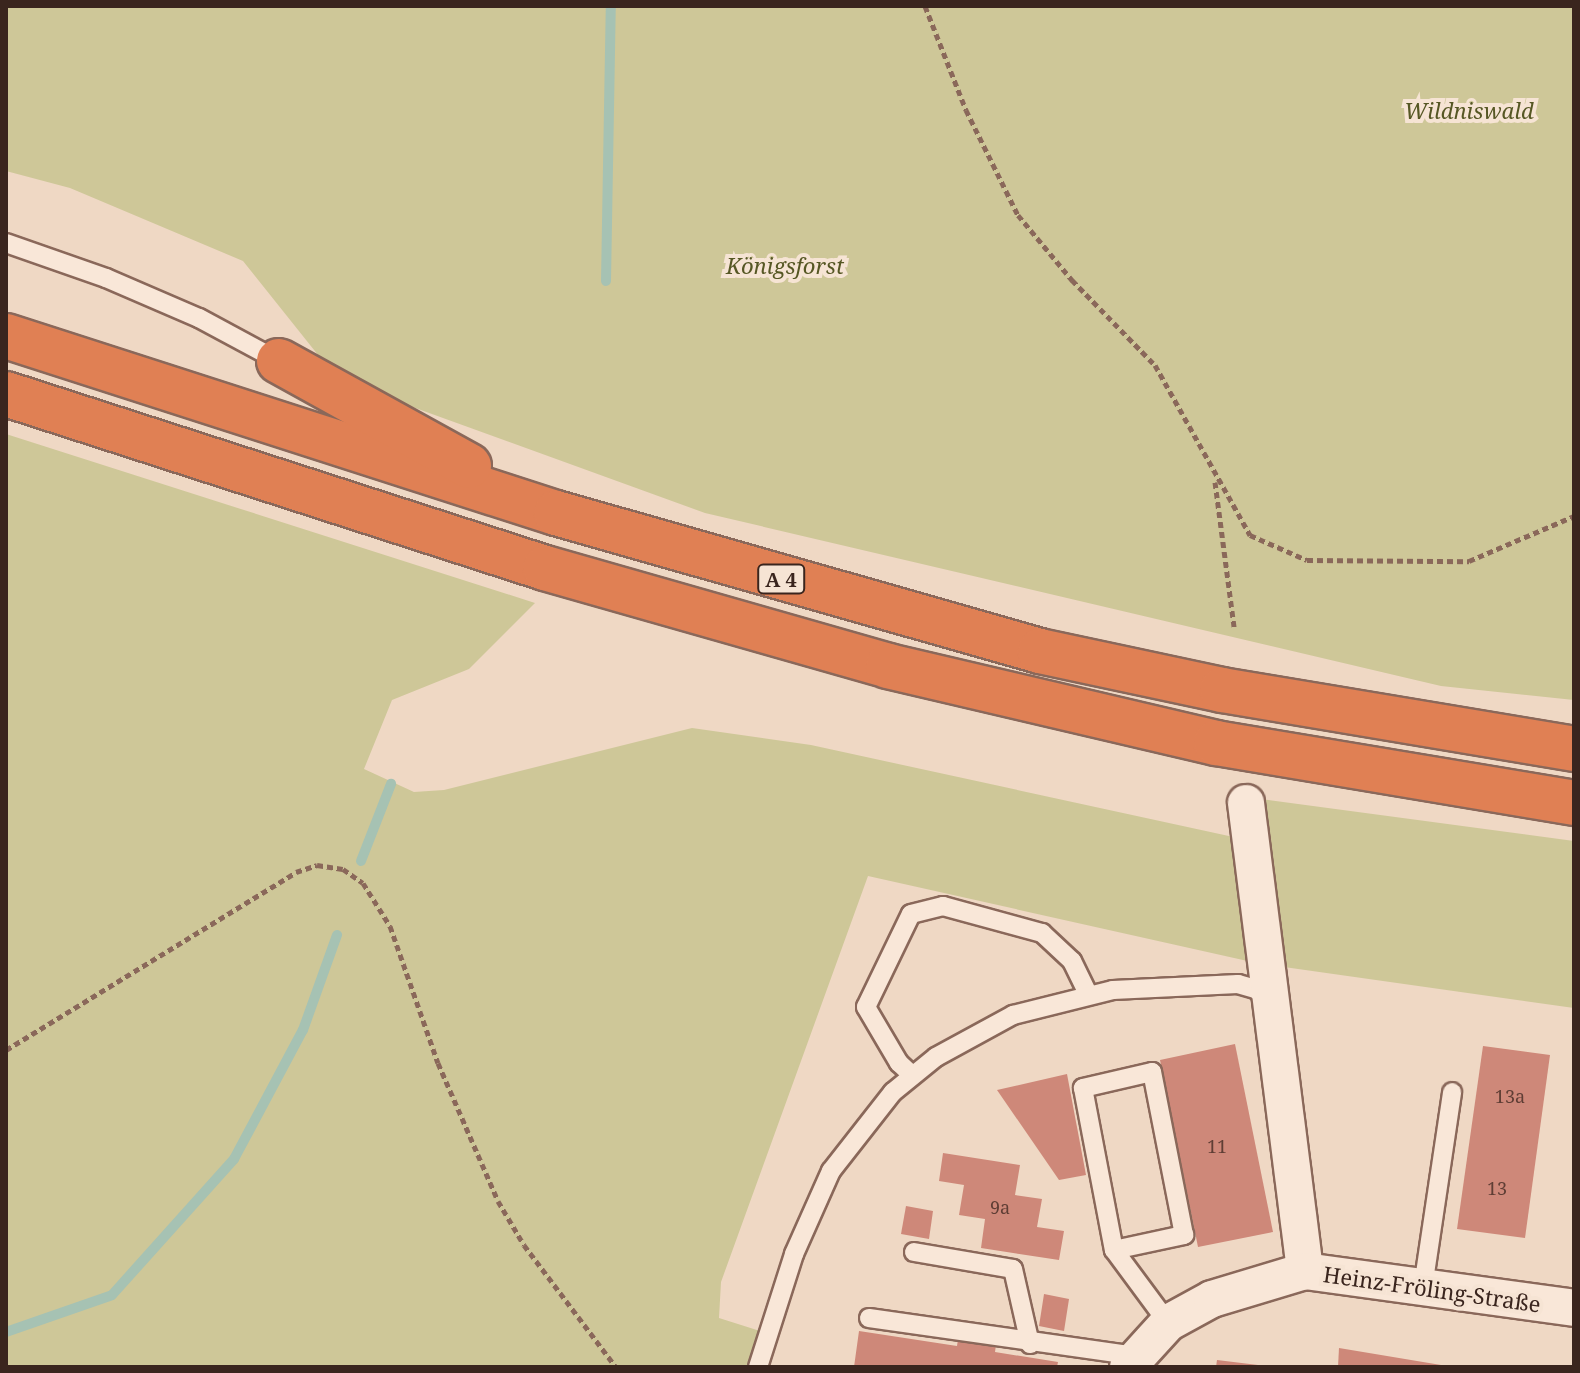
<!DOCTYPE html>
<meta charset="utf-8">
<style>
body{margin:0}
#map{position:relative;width:1580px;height:1373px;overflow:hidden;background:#efd8c4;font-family:"Noto Serif",serif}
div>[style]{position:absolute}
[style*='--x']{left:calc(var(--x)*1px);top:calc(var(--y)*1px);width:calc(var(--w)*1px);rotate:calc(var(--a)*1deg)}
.green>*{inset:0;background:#cec798}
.stream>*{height:10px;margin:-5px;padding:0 5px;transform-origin:5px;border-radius:5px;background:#a6c2b3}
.building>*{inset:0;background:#ce8879}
.path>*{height:5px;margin-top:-2.5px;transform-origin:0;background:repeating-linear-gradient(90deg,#8a685a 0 6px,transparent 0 10px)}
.roads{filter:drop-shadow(2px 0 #8a685a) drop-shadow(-2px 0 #8a685a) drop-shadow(0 2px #8a685a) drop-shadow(0 -2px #8a685a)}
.lane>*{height:18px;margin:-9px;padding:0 9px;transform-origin:9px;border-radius:9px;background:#f9e7d8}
.street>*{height:36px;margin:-18px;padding:0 18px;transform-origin:18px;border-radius:18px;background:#f9e7d8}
.highway>*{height:44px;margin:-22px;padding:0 22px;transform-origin:22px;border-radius:22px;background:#e08054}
span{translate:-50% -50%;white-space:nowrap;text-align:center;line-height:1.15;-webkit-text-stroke:8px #f6e4d4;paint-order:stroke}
.number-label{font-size:18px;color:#5f3e35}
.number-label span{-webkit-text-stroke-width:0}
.shield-label span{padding:2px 6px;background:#f6e4d4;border:2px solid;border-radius:6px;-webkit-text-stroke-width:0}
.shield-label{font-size:20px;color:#3a251e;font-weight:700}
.park-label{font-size:22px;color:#565724;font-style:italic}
.street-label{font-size:22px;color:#3a251e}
.frame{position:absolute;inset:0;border:8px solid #3a251e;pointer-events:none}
</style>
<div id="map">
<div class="green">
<div style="clip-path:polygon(6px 6px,1574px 6px,1574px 700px,1441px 686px,705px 513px,338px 380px,243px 261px,70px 188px,6px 171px)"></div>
<div style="clip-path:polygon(6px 434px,535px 603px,469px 669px,392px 700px,364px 769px,414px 792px,444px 790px,692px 728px,811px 745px,1238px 838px,1252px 962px,868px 876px,721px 1282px,719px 1318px,760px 1331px,748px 1367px,6px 1367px)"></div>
<div style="clip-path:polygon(1254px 798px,1574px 841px,1574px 1008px,1284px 967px)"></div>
</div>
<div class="stream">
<div style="--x:606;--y:281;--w:275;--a:-89"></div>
<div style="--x:361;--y:861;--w:83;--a:-68.7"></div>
<div style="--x:6;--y:1332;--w:112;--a:-19.2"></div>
<div style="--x:112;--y:1295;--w:183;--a:-48.1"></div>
<div style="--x:234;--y:1159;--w:146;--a:-61.9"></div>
<div style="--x:303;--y:1030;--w:101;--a:-70.3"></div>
</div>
<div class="building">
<div style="clip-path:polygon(1235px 1044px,1273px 1232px,1198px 1247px,1160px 1060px)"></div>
<div style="clip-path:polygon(1483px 1046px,1550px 1055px,1525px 1238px,1457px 1229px)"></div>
<div style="clip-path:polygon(1067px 1074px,1086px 1175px,1059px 1180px,997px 1090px)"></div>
<div style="clip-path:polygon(943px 1153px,1020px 1165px,1015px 1195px,1042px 1199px,1037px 1227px,1064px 1231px,1059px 1260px,981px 1248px,985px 1219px,959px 1215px,964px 1185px,939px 1181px)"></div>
<div style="clip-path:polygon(906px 1206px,933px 1211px,929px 1239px,901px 1234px)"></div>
<div style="clip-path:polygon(1044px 1294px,1069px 1299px,1064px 1331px,1039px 1326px)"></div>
<div style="clip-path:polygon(859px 1331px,957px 1346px,958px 1339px,996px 1345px,995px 1352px,1058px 1362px,1057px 1367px,854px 1367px)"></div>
<div style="clip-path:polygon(1339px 1348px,1441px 1365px,1441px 1367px,1338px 1367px)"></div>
<div style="clip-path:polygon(1217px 1360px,1258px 1365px,1258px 1367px,1216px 1367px)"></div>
</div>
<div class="path">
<div style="--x:925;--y:6;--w:112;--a:68.5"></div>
<div style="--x:966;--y:110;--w:117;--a:63.7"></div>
<div style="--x:1018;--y:215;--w:85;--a:50.3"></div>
<div style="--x:1072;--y:280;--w:119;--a:45.7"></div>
<div style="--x:1155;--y:365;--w:195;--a:60.8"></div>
<div style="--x:1250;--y:535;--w:62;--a:23.7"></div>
<div style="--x:1307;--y:560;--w:162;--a:0.4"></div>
<div style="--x:1469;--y:561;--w:114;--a:-23.2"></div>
<div style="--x:1215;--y:482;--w:146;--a:82.5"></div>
<div style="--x:6;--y:1050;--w:340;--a:-31.5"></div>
<div style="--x:296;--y:872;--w:22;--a:-18"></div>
<div style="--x:317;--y:865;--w:26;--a:9"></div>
<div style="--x:343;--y:869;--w:24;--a:35"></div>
<div style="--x:363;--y:883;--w:51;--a:57.9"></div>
<div style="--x:390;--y:926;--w:145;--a:70.7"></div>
<div style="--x:438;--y:1063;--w:150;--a:66.5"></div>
<div style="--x:498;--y:1201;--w:51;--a:59.4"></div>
<div style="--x:524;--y:1245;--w:153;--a:53"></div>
</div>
<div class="roads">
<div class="lane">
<div style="--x:6;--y:243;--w:106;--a:19.3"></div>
<div style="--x:106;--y:278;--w:101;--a:23.3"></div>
<div style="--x:199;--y:318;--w:91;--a:28.3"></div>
<div style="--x:912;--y:1075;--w:18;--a:-137"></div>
<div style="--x:899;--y:1063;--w:65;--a:-120.5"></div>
<div style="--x:866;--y:1007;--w:103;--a:-64.2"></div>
<div style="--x:911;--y:914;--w:33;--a:-14"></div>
<div style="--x:943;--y:906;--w:103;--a:15.3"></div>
<div style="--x:1042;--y:933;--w:41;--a:43"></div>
<div style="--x:1072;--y:961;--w:37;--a:64"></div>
<div style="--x:1114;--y:1250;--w:72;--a:-12.1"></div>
<div style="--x:1184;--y:1235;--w:166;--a:-101.1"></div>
<div style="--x:1152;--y:1072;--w:71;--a:166.9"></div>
<div style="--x:1083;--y:1088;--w:165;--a:79.2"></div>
<div style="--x:1114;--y:1250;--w:91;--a:53.5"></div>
<div style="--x:914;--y:1252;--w:100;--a:9.7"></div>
<div style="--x:1013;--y:1269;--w:77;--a:77.2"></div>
<div style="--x:1423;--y:1287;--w:197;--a:-81.5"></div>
<div style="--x:869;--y:1318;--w:271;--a:8.1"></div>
<div style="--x:758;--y:1367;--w:119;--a:-72.3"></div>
<div style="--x:794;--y:1254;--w:91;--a:-66"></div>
<div style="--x:831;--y:1171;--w:100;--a:-51.9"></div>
<div style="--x:893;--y:1092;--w:55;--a:-39.1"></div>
<div style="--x:936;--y:1057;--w:88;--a:-28.6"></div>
<div style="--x:1013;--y:1015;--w:103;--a:-14"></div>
<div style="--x:1113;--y:990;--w:125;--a:-2.7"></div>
<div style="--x:1238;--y:984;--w:19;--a:16"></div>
<div style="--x:1256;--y:989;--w:17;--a:45"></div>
</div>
<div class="street">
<div style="--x:1246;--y:803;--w:472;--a:82.8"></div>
<div style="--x:1128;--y:1367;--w:59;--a:-47.7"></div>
<div style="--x:1168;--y:1323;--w:50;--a:-28.6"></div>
<div style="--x:1212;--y:1299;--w:97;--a:-16.8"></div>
<div style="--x:1305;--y:1271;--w:272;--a:7.8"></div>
</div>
<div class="highway">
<div style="--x:6;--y:336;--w:578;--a:17.84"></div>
<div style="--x:556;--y:513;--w:503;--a:15.91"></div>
<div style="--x:1040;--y:651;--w:186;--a:12.1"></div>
<div style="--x:1222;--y:690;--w:357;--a:9.5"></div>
<div style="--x:279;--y:361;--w:217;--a:28.9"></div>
<div style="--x:6;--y:394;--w:566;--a:17.89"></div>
<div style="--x:545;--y:568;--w:357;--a:15.9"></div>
<div style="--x:888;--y:666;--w:337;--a:13.2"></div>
<div style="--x:1216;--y:743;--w:363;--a:9.5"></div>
</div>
</div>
<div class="number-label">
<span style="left:1510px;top:1096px">13a</span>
<span style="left:1217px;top:1146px">11</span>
<span style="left:1497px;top:1188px">13</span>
<span style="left:1000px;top:1207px">9a</span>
</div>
<div class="shield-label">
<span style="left:781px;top:579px">A 4</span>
</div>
<div class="park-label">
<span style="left:1469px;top:111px">Wildniswald</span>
<span style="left:785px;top:266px">Königsforst</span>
</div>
<div class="street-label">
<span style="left:1432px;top:1289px;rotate:8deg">Heinz-Fröling-Straße</span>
</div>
<div class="frame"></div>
</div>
